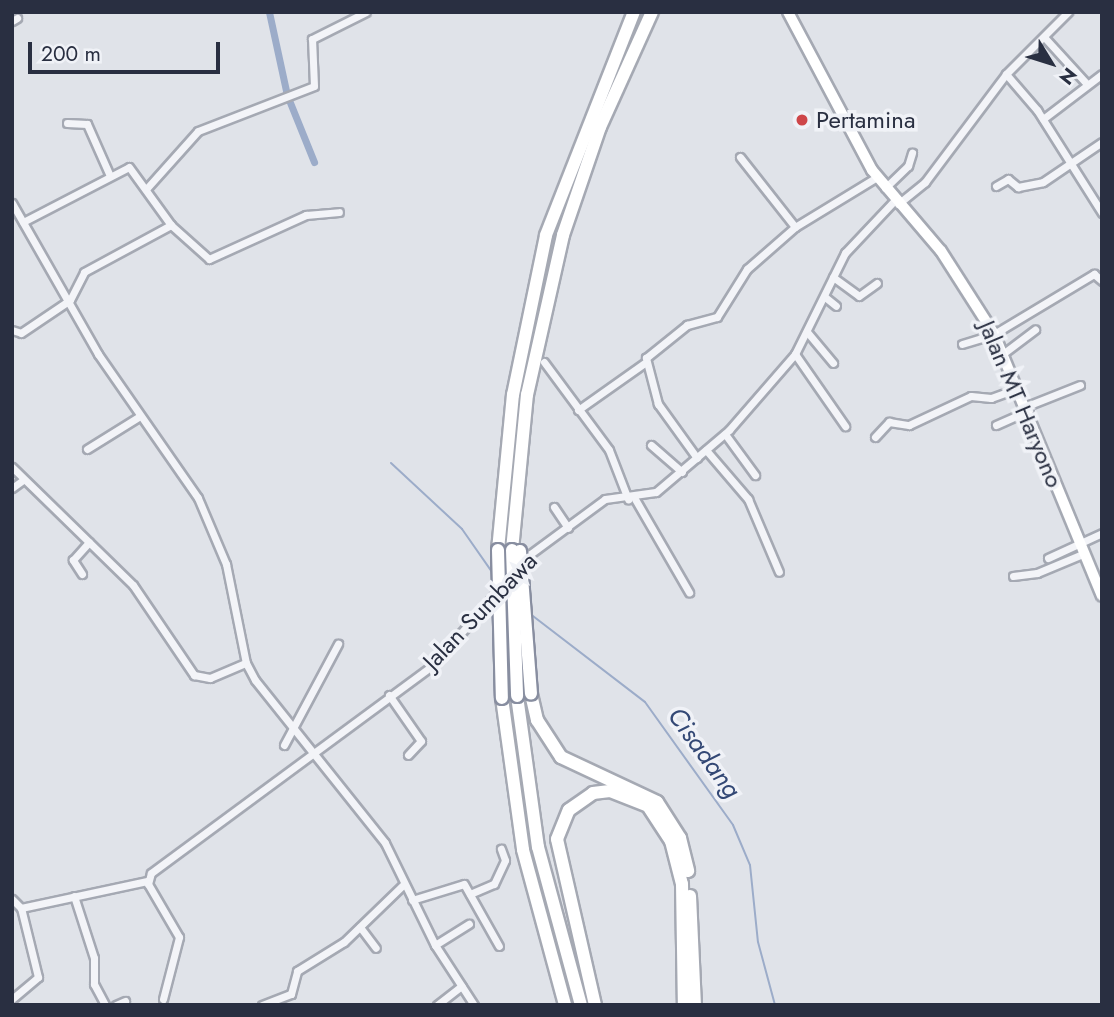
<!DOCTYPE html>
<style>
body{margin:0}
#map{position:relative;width:1114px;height:1017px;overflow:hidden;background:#e0e3e9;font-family:Jost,sans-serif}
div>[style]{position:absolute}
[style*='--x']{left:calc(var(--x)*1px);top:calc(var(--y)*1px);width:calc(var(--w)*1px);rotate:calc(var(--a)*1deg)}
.stream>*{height:2px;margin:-1px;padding:0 1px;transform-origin:1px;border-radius:1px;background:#9cacc9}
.canal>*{height:7px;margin:-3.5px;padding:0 3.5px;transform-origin:3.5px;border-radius:3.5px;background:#9cacc9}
.roads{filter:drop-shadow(2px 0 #a5a9b3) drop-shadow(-2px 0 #a5a9b3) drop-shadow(0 2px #a5a9b3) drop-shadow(0 -2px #a5a9b3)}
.street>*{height:7px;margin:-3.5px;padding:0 3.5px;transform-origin:3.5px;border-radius:3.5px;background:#f3f4f8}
.secondary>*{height:10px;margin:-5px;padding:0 5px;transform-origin:5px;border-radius:5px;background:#fff}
.highway>*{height:12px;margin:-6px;padding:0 6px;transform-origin:6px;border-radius:6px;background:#fff}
.bridges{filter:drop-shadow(2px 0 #888ea0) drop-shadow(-2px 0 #888ea0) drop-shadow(0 2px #888ea0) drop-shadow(0 -2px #888ea0)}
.highway-bridge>*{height:12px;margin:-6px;padding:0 6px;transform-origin:6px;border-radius:6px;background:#fff}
.dots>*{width:19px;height:19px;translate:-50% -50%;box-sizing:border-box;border:4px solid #f0f2f7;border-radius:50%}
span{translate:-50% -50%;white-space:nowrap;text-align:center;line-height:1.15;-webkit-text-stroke:7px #f0f2f7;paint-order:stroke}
.poi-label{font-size:24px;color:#292f41}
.left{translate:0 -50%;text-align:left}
.street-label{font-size:24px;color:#292f41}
.water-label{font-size:26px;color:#334875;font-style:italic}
.frame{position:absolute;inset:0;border:14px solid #292f41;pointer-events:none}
.north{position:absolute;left:1016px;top:28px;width:70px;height:70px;-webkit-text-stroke:5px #f0f2f7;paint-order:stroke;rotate:128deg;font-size:19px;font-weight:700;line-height:28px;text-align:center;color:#292f41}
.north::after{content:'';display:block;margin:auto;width:24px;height:32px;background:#292f41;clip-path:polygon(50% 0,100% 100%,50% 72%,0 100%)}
.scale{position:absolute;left:28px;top:42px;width:192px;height:32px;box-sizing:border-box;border:4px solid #292f41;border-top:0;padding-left:9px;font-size:21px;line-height:24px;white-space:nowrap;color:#292f41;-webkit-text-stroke:5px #f0f2f7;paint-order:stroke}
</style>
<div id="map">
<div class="stream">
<div style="--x:391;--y:463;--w:97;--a:42.9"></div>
<div style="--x:462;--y:529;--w:52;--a:55.1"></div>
<div style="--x:529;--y:613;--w:146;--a:37.5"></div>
<div style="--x:645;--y:702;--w:151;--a:54.4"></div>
<div style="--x:733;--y:825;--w:43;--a:67"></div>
<div style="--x:750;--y:865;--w:77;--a:84.1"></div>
<div style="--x:758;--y:942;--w:65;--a:74.9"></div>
</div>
<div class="canal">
<div style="--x:269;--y:12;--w:85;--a:77.8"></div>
<div style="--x:289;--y:100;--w:67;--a:68"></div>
</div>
<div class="roads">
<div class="street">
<div style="--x:12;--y:21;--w:6;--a:-31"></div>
<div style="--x:1045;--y:38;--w:62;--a:47.6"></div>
<div style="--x:1006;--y:74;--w:48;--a:49.3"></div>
<div style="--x:1037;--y:110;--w:122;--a:57.7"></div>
<div style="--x:1043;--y:119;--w:74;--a:-37.3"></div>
<div style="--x:67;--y:123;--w:20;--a:3"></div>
<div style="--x:87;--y:124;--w:57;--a:66.1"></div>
<div style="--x:740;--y:157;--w:89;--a:51.8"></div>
<div style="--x:996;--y:186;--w:14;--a:-30"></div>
<div style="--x:1008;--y:179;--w:13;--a:39"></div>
<div style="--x:1018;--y:187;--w:25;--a:-11"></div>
<div style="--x:1043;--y:182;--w:71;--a:-34.1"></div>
<div style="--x:147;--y:188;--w:76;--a:-48.2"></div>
<div style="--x:198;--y:131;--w:124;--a:-21.2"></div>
<div style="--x:314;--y:86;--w:47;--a:-92.4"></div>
<div style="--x:312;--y:39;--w:60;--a:-26.6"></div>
<div style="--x:885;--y:188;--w:32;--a:-44"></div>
<div style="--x:908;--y:166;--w:14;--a:-73"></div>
<div style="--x:12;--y:203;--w:174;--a:60.3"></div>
<div style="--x:98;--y:354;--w:175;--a:55.2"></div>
<div style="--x:198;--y:498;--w:72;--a:67"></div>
<div style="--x:226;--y:564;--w:101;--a:78.6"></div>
<div style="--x:246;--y:663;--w:19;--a:62"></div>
<div style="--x:255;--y:680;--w:208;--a:51.4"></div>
<div style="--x:385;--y:843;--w:114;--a:63.9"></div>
<div style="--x:435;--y:945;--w:72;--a:57"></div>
<div style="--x:898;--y:204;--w:35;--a:-39"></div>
<div style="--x:925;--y:182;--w:135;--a:-53.1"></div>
<div style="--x:1006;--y:74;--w:88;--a:-45"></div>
<div style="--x:23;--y:222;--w:119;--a:-27.4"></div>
<div style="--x:129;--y:167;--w:72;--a:54.1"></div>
<div style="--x:171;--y:225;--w:51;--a:41.8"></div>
<div style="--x:209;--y:259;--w:107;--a:-24.4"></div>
<div style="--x:306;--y:215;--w:33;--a:-5"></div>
<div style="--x:833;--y:277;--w:32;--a:36"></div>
<div style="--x:859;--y:296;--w:22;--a:-36"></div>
<div style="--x:825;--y:297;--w:14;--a:39"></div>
<div style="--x:12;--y:330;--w:9;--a:18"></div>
<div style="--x:21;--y:333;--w:59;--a:-34"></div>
<div style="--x:70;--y:300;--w:31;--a:-63"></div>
<div style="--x:84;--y:272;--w:99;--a:-28.4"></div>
<div style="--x:808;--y:333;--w:39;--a:50"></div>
<div style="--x:962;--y:344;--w:34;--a:-17"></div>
<div style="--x:994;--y:334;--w:117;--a:-31"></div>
<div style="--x:1094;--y:274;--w:11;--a:41"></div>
<div style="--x:1004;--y:353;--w:39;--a:-37"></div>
<div style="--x:795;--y:354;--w:88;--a:55.2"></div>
<div style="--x:544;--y:362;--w:109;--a:53.5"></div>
<div style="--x:609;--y:450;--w:53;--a:68.8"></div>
<div style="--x:1027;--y:406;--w:57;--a:-21.6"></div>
<div style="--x:578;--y:410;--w:80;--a:-35.3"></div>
<div style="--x:996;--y:425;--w:36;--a:-24"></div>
<div style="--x:725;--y:434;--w:51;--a:53.8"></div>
<div style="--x:875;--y:437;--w:21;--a:-47"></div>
<div style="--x:889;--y:422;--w:20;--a:9"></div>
<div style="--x:909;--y:425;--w:68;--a:-25.1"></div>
<div style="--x:971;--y:396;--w:20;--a:6"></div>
<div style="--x:991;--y:398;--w:30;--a:-20"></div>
<div style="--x:651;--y:445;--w:41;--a:41.1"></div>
<div style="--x:87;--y:449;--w:62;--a:-31.9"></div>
<div style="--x:706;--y:450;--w:65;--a:49.4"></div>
<div style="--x:748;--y:499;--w:79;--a:67"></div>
<div style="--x:697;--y:458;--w:67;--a:-125.8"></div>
<div style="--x:658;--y:404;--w:48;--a:-104.6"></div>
<div style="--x:646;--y:358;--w:53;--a:-38.8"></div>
<div style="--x:687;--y:325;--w:31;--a:-15"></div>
<div style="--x:717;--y:317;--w:57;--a:-58"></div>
<div style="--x:747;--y:269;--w:64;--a:-41.2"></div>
<div style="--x:795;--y:227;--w:96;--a:-31.4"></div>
<div style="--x:12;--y:467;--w:169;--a:44.3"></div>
<div style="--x:133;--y:585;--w:109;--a:55.9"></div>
<div style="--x:194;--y:675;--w:16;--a:11"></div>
<div style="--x:210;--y:678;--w:39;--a:-23"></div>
<div style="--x:12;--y:488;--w:14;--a:-36"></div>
<div style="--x:635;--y:499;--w:108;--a:59.9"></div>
<div style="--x:554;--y:507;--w:25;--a:56"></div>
<div style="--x:1048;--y:558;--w:60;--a:-24.8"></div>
<div style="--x:82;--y:574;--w:17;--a:-123"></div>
<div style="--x:73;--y:560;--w:24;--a:-48"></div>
<div style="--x:1013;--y:576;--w:24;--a:-7"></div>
<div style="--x:1037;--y:573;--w:52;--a:-22.6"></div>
<div style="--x:389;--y:695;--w:56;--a:55.2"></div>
<div style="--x:421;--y:741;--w:19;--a:133"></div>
<div style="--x:284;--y:745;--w:115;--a:-61.9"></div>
<div style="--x:470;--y:894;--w:26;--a:-23"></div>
<div style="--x:494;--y:884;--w:26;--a:-65"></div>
<div style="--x:505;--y:860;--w:12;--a:-110"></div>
<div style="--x:74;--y:896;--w:65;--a:72.1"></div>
<div style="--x:94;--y:958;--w:26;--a:90"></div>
<div style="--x:94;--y:984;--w:24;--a:62"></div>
<div style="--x:12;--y:899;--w:13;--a:45"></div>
<div style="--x:412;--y:900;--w:54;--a:-17.1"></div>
<div style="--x:464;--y:884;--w:71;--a:60.6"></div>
<div style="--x:360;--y:927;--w:26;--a:53"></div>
<div style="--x:435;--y:945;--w:40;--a:-32"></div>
<div style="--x:12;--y:999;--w:34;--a:-40"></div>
<div style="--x:38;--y:977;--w:71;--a:-103.8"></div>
<div style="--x:21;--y:908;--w:129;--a:-12.1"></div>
<div style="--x:163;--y:999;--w:64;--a:-75.5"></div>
<div style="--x:179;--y:937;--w:61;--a:-120.3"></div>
<div style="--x:148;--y:884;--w:11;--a:-75"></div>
<div style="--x:151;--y:873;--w:352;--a:-36.4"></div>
<div style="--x:434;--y:664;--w:145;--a:-48.9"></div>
<div style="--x:529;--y:555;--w:94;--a:-36.4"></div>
<div style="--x:605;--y:499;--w:51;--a:-7.8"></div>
<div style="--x:656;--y:492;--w:96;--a:-40.3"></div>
<div style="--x:729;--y:430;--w:101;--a:-49"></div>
<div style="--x:795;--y:354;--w:113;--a:-63.7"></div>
<div style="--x:845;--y:253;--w:73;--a:-46.7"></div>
<div style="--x:116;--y:1005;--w:10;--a:-24"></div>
<div style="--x:262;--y:1005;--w:31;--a:-21"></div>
<div style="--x:291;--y:994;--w:24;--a:-75"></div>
<div style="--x:297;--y:971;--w:55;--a:-31.7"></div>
<div style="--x:344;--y:942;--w:83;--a:-44"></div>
<div style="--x:437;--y:1005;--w:31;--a:-38"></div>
</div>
<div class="secondary">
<div style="--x:788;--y:12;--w:179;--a:62"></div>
<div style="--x:872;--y:170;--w:106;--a:49.6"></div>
<div style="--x:941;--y:251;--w:98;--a:57.4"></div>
<div style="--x:994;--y:334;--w:283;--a:67.6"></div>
</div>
<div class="highway">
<div style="--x:498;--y:550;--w:156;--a:-84.5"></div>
<div style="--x:513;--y:395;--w:163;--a:-78.3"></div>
<div style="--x:546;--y:235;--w:240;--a:-68.5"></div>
<div style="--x:512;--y:550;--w:156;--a:-84.5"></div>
<div style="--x:527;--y:395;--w:164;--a:-77.3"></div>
<div style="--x:563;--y:235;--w:114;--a:-71.1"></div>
<div style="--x:600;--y:127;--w:126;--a:-65.7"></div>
<div style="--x:531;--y:694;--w:27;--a:77"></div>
<div style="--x:537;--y:720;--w:44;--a:57"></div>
<div style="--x:561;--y:757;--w:106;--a:25.1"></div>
<div style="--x:657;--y:802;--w:43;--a:57.4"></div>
<div style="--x:680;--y:838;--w:34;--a:76"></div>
<div style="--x:517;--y:696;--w:152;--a:82.1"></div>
<div style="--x:538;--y:847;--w:164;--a:74.8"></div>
<div style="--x:502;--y:698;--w:153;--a:82.1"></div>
<div style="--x:523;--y:850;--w:161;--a:74.8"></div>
<div style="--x:690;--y:896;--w:109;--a:87.4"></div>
<div style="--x:595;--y:1005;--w:170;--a:-102.9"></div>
<div style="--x:557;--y:839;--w:31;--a:-68"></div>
<div style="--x:569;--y:810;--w:29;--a:-35"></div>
<div style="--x:593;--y:793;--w:17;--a:-7"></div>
<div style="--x:610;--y:791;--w:41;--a:21.5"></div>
<div style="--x:648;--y:806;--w:42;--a:56.7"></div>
<div style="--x:671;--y:841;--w:44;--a:75.7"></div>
<div style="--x:682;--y:884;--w:121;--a:89.1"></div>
</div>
</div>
<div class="bridges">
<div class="highway-bridge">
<div style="--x:498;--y:550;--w:148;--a:88.5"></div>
<div style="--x:512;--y:550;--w:146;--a:88"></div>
<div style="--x:520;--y:551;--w:143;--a:85.6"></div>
</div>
</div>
<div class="dots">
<div style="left:802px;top:120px;background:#ce4649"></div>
</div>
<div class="poi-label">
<span class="left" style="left:816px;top:120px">Pertamina</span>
</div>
<div class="street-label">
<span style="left:1021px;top:404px;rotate:67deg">Jalan MT Haryono</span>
<span style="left:480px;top:611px;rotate:-46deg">Jalan Sumbawa</span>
</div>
<div class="water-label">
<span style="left:704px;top:753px;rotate:54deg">Cisadang</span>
</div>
<div class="frame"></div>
<div class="north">N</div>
<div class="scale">200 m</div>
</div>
